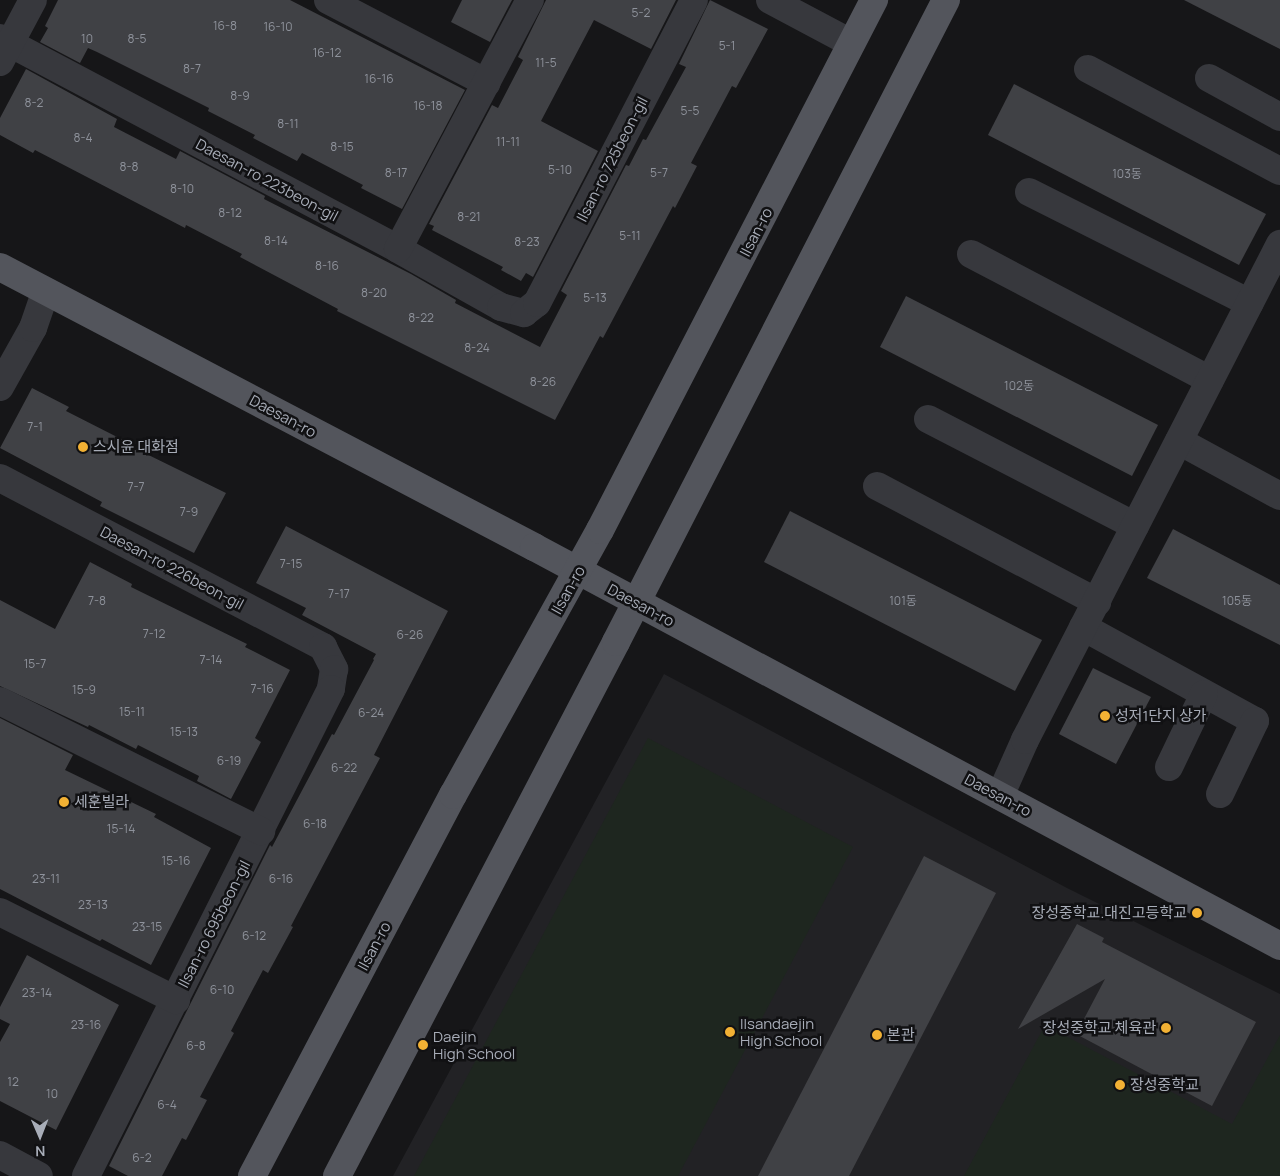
<!DOCTYPE html>
<meta charset="utf-8">
<style>
body{margin:0}
#map{position:relative;width:1280px;height:1176px;overflow:hidden;background:#161618;font-family:Manrope,"Noto Sans KR",sans-serif}
div>[style]{position:absolute}
[style*='--x']{left:calc(var(--x)*1px);top:calc(var(--y)*1px);width:calc(var(--w)*1px);rotate:calc(var(--a)*1deg)}
.built>*{inset:0;background:#222225}
.green>*{inset:0;background:#1e261f}
.building>*{inset:0;background:#404145}
.minor>*{height:28px;margin:-14px;padding:0 14px;transform-origin:14px;border-radius:14px;background:#37383d}
.major>*{height:28px;margin:-14px;padding:0 14px;transform-origin:14px;border-radius:14px;background:#53555c}
.dots>*{width:14px;height:14px;translate:-50% -50%;box-sizing:border-box;border:2px solid #111113;border-radius:50%}
span{translate:-50% -50%;white-space:nowrap;text-align:center;line-height:1.15;-webkit-text-stroke:5px #111113;paint-order:stroke}
.number-label{font-size:12px;color:#8e929b}
.number-label span{-webkit-text-stroke-width:0}
.street-label{font-size:15px;color:#a8adb8}
.poi-label{font-size:15px;color:#a8adb8}
.left{translate:0 -50%;text-align:left}
.right{translate:-100% -50%;text-align:right}
.north{position:absolute;left:15px;top:1111px;width:50px;height:50px;-webkit-text-stroke:4px #111113;paint-order:stroke;rotate:179deg;font-size:14px;font-weight:700;line-height:20px;text-align:center;color:#a8adb8}
.north::after{content:'';display:block;margin:auto;width:18px;height:22px;background:#a8adb8;clip-path:polygon(50% 0,100% 100%,50% 72%,0 100%)}
</style>
<div id="map">
<div class="built">
<div style="clip-path:polygon(664px 674px,1067px 888px,1280px 994px,1280px 1176px,393px 1176px)"></div>
</div>
<div class="green">
<div style="clip-path:polygon(648px 738px,853px 847px,678px 1176px,414px 1176px)"></div>
<div style="clip-path:polygon(1045px 1025px,1232px 1124px,1280px 1035px,1280px 1176px,964px 1176px)"></div>
</div>
<div class="building">
<div style="clip-path:polygon(58px 0,290px 0,465px 90px,402px 209px,361px 188px,363px 185px,302px 153px,297px 161px,253px 138px,255px 135px,208px 111px,209px 108px,97px 52px,88px 48px,80px 63px,40px 42px,48px 28px,45px 26px)"></div>
<div style="clip-path:polygon(462px 0,512px 0,490px 42px,451px 22px)"></div>
<div style="clip-path:polygon(546px 0,676px 0,651px 49px,594px 20px,541px 121px,598px 151px,533px 277px,526px 273px,521px 281px,501px 270px,503px 267px,432px 230px,434px 226px,429px 224px,492px 105px,498px 108px,523px 60px,518px 57px)"></div>
<div style="clip-path:polygon(710px 0,768px 29px,736px 88px,732px 86px,691px 163px,697px 166px,675px 208px,673px 206px,603px 338px,600px 336px,555px 420px,337px 311px,338px 309px,240px 257px,242px 254px,186px 225px,185px 228px,35px 150px,33px 153px,0 135px,0 118px,26px 69px,117px 119px,114px 127px,176px 159px,180px 151px,265px 196px,264px 199px,411px 274px,456px 300px,455px 303px,540px 347px,567px 295px,561px 291px,626px 165px,629px 166px,643px 139px,646px 140px,686px 67px,679px 64px)"></div>
<div style="clip-path:polygon(1184px 0,1280px 0,1280px 49px)"></div>
<div style="clip-path:polygon(1014px 84px,1266px 214px,1239px 265px,988px 135px)"></div>
<div style="clip-path:polygon(906px 296px,1158px 425px,1132px 476px,880px 347px)"></div>
<div style="clip-path:polygon(32px 388px,69px 407px,66px 411px,123px 440px,122px 442px,226px 493px,194px 553px,100px 506px,102px 502px,0 448px)"></div>
<div style="clip-path:polygon(790px 511px,1042px 640px,1015px 691px,764px 562px)"></div>
<div style="clip-path:polygon(286px 526px,448px 611px,374px 755px,380px 758px,291px 926px,293px 927px,268px 973px,263px 970px,231px 1031px,234px 1033px,200px 1097px,207px 1100px,186px 1140px,182px 1138px,162px 1176px,128px 1176px,109px 1166px,270px 845px,272px 847px,332px 734px,334px 735px,374px 660px,373px 659px,376px 654px,302px 615px,306px 608px,256px 583px)"></div>
<div style="clip-path:polygon(1173px 529px,1280px 585px,1280px 645px,1147px 578px)"></div>
<div style="clip-path:polygon(90px 562px,132px 584px,131px 587px,247px 644px,245px 647px,290px 670px,255px 738px,261px 742px,231px 799px,197px 781px,199px 776px,138px 745px,136px 749px,89px 725px,88px 727px,0 686px,0 600px,55px 629px)"></div>
<div style="clip-path:polygon(1093px 668px,1151px 697px,1116px 764px,1059px 734px)"></div>
<div style="clip-path:polygon(0 718px,73px 755px,65px 770px,156px 814px,154px 817px,211px 848px,151px 965px,102px 939px,100px 941px,0 889px)"></div>
<div style="clip-path:polygon(924px 856px,996px 893px,849px 1176px,758px 1176px)"></div>
<div style="clip-path:polygon(1077px 924px,1104px 938px,1102px 942px,1256px 1022px,1212px 1106px,1076px 1034px,1105px 979px,1018px 1029px)"></div>
<div style="clip-path:polygon(27px 955px,119px 1005px,56px 1130px,0 1101px,0 1042px,10px 1024px,0 1019px,0 1007px)"></div>
</div>
<div class="minor">
<div style="--x:328;--y:0;--w:179;--a:27.6"></div>
<div style="--x:770;--y:0;--w:92;--a:28"></div>
<div style="--x:0;--y:38;--w:450;--a:27.9"></div>
<div style="--x:398;--y:249;--w:118;--a:29.4"></div>
<div style="--x:501;--y:307;--w:24;--a:15"></div>
<div style="--x:524;--y:313;--w:16;--a:-38"></div>
<div style="--x:537;--y:303;--w:341;--a:-62.6"></div>
<div style="--x:0;--y:62;--w:70;--a:-62"></div>
<div style="--x:1088;--y:69;--w:217;--a:28"></div>
<div style="--x:1209;--y:78;--w:81;--a:28.8"></div>
<div style="--x:1029;--y:192;--w:247;--a:26.7"></div>
<div style="--x:398;--y:249;--w:282;--a:-62.1"></div>
<div style="--x:971;--y:254;--w:270;--a:27.8"></div>
<div style="--x:0;--y:387;--w:68;--a:-60.8"></div>
<div style="--x:33;--y:328;--w:39;--a:-71"></div>
<div style="--x:928;--y:419;--w:233;--a:27.3"></div>
<div style="--x:1179;--y:441;--w:115;--a:28.6"></div>
<div style="--x:0;--y:478;--w:365;--a:27.6"></div>
<div style="--x:323;--y:647;--w:25;--a:63"></div>
<div style="--x:334;--y:669;--w:20;--a:99"></div>
<div style="--x:331;--y:689;--w:545;--a:116.71"></div>
<div style="--x:877;--y:486;--w:249;--a:27.8"></div>
<div style="--x:1083;--y:627;--w:196;--a:28.7"></div>
<div style="--x:1255;--y:721;--w:81;--a:115.6"></div>
<div style="--x:0;--y:701;--w:292;--a:26.5"></div>
<div style="--x:1169;--y:767;--w:81;--a:-64.4"></div>
<div style="--x:1000;--y:796;--w:61;--a:-65.9"></div>
<div style="--x:1025;--y:740;--w:558;--a:-62.79"></div>
<div style="--x:0;--y:912;--w:197;--a:26.6"></div>
<div style="--x:0;--y:1155;--w:44;--a:28.3"></div>
</div>
<div class="major">
<div style="--x:0;--y:267;--w:603;--a:27.67"></div>
<div style="--x:534;--y:547;--w:846;--a:28.14"></div>
<div style="--x:252;--y:1176;--w:431;--a:-62.2"></div>
<div style="--x:453;--y:795;--w:303;--a:-61"></div>
<div style="--x:600;--y:530;--w:597;--a:-62.66"></div>
<div style="--x:337;--y:1176;--w:602;--a:-62.41"></div>
<div style="--x:616;--y:642;--w:722;--a:-62.8"></div>
</div>
<div class="dots">
<div style="left:83px;top:447px;background:#f2b134"></div>
<div style="left:1105px;top:716px;background:#f2b134"></div>
<div style="left:64px;top:802px;background:#f2b134"></div>
<div style="left:1197px;top:913px;background:#f2b134"></div>
<div style="left:1166px;top:1028px;background:#f2b134"></div>
<div style="left:730px;top:1032px;background:#f2b134"></div>
<div style="left:877px;top:1035px;background:#f2b134"></div>
<div style="left:423px;top:1045px;background:#f2b134"></div>
<div style="left:1120px;top:1085px;background:#f2b134"></div>
</div>
<div class="number-label">
<span style="left:641px;top:13px">5-2</span>
<span style="left:225px;top:26px">16-8</span>
<span style="left:278px;top:27px">16-10</span>
<span style="left:87px;top:39px">10</span>
<span style="left:137px;top:39px">8-5</span>
<span style="left:727px;top:46px">5-1</span>
<span style="left:327px;top:53px">16-12</span>
<span style="left:546px;top:63px">11-5</span>
<span style="left:192px;top:69px">8-7</span>
<span style="left:379px;top:79px">16-16</span>
<span style="left:240px;top:96px">8-9</span>
<span style="left:34px;top:103px">8-2</span>
<span style="left:428px;top:106px">16-18</span>
<span style="left:690px;top:111px">5-5</span>
<span style="left:288px;top:124px">8-11</span>
<span style="left:83px;top:138px">8-4</span>
<span style="left:508px;top:142px">11-11</span>
<span style="left:342px;top:147px">8-15</span>
<span style="left:129px;top:167px">8-8</span>
<span style="left:560px;top:170px">5-10</span>
<span style="left:396px;top:173px">8-17</span>
<span style="left:659px;top:173px">5-7</span>
<span style="left:1127px;top:174px">103동</span>
<span style="left:182px;top:189px">8-10</span>
<span style="left:230px;top:213px">8-12</span>
<span style="left:469px;top:217px">8-21</span>
<span style="left:630px;top:236px">5-11</span>
<span style="left:276px;top:241px">8-14</span>
<span style="left:527px;top:242px">8-23</span>
<span style="left:327px;top:266px">8-16</span>
<span style="left:374px;top:293px">8-20</span>
<span style="left:595px;top:298px">5-13</span>
<span style="left:421px;top:318px">8-22</span>
<span style="left:477px;top:348px">8-24</span>
<span style="left:543px;top:382px">8-26</span>
<span style="left:1019px;top:386px">102동</span>
<span style="left:35px;top:427px">7-1</span>
<span style="left:136px;top:487px">7-7</span>
<span style="left:189px;top:512px">7-9</span>
<span style="left:291px;top:564px">7-15</span>
<span style="left:339px;top:594px">7-17</span>
<span style="left:97px;top:601px">7-8</span>
<span style="left:903px;top:601px">101동</span>
<span style="left:1237px;top:601px">105동</span>
<span style="left:154px;top:634px">7-12</span>
<span style="left:410px;top:635px">6-26</span>
<span style="left:211px;top:660px">7-14</span>
<span style="left:35px;top:664px">15-7</span>
<span style="left:262px;top:689px">7-16</span>
<span style="left:84px;top:690px">15-9</span>
<span style="left:132px;top:712px">15-11</span>
<span style="left:371px;top:713px">6-24</span>
<span style="left:184px;top:732px">15-13</span>
<span style="left:229px;top:761px">6-19</span>
<span style="left:344px;top:768px">6-22</span>
<span style="left:315px;top:824px">6-18</span>
<span style="left:121px;top:829px">15-14</span>
<span style="left:176px;top:861px">15-16</span>
<span style="left:46px;top:879px">23-11</span>
<span style="left:281px;top:879px">6-16</span>
<span style="left:93px;top:905px">23-13</span>
<span style="left:147px;top:927px">23-15</span>
<span style="left:254px;top:936px">6-12</span>
<span style="left:222px;top:990px">6-10</span>
<span style="left:37px;top:993px">23-14</span>
<span style="left:86px;top:1025px">23-16</span>
<span style="left:196px;top:1046px">6-8</span>
<span style="left:13px;top:1082px">12</span>
<span style="left:52px;top:1094px">10</span>
<span style="left:167px;top:1105px">6-4</span>
<span style="left:142px;top:1158px">6-2</span>
</div>
<div class="street-label">
<span style="left:612px;top:159px;rotate:-63deg">Ilsan-ro 725beon-gil</span>
<span style="left:267px;top:180px;rotate:28deg">Daesan-ro 223beon-gil</span>
<span style="left:756px;top:232px;rotate:-63deg">Ilsan-ro</span>
<span style="left:283px;top:416px;rotate:28deg">Daesan-ro</span>
<span style="left:172px;top:568px;rotate:28deg">Daesan-ro 226beon-gil</span>
<span style="left:568px;top:590px;rotate:-61deg">Ilsan-ro</span>
<span style="left:641px;top:605px;rotate:28deg">Daesan-ro</span>
<span style="left:998px;top:795px;rotate:28deg">Daesan-ro</span>
<span style="left:214px;top:924px;rotate:-63deg">Ilsan-ro 695beon-gil</span>
<span style="left:374px;top:946px;rotate:-62deg">Ilsan-ro</span>
</div>
<div class="poi-label">
<span class="left" style="left:93px;top:447px">스시윤 대화점</span>
<span class="left" style="left:1115px;top:716px">성저1단지 상가</span>
<span class="left" style="left:74px;top:802px">세훈빌라</span>
<span class="right" style="left:1187px;top:913px">장성중학교.대진고등학교</span>
<span class="left" style="left:740px;top:1032px">Ilsandaejin<br>High School</span>
<span class="right" style="left:1156px;top:1028px">장성중학교 체육관</span>
<span class="left" style="left:887px;top:1035px">본관</span>
<span class="left" style="left:433px;top:1045px">Daejin<br>High School</span>
<span class="left" style="left:1130px;top:1085px">장성중학교</span>
</div>
<div class="north">N</div>
</div>
